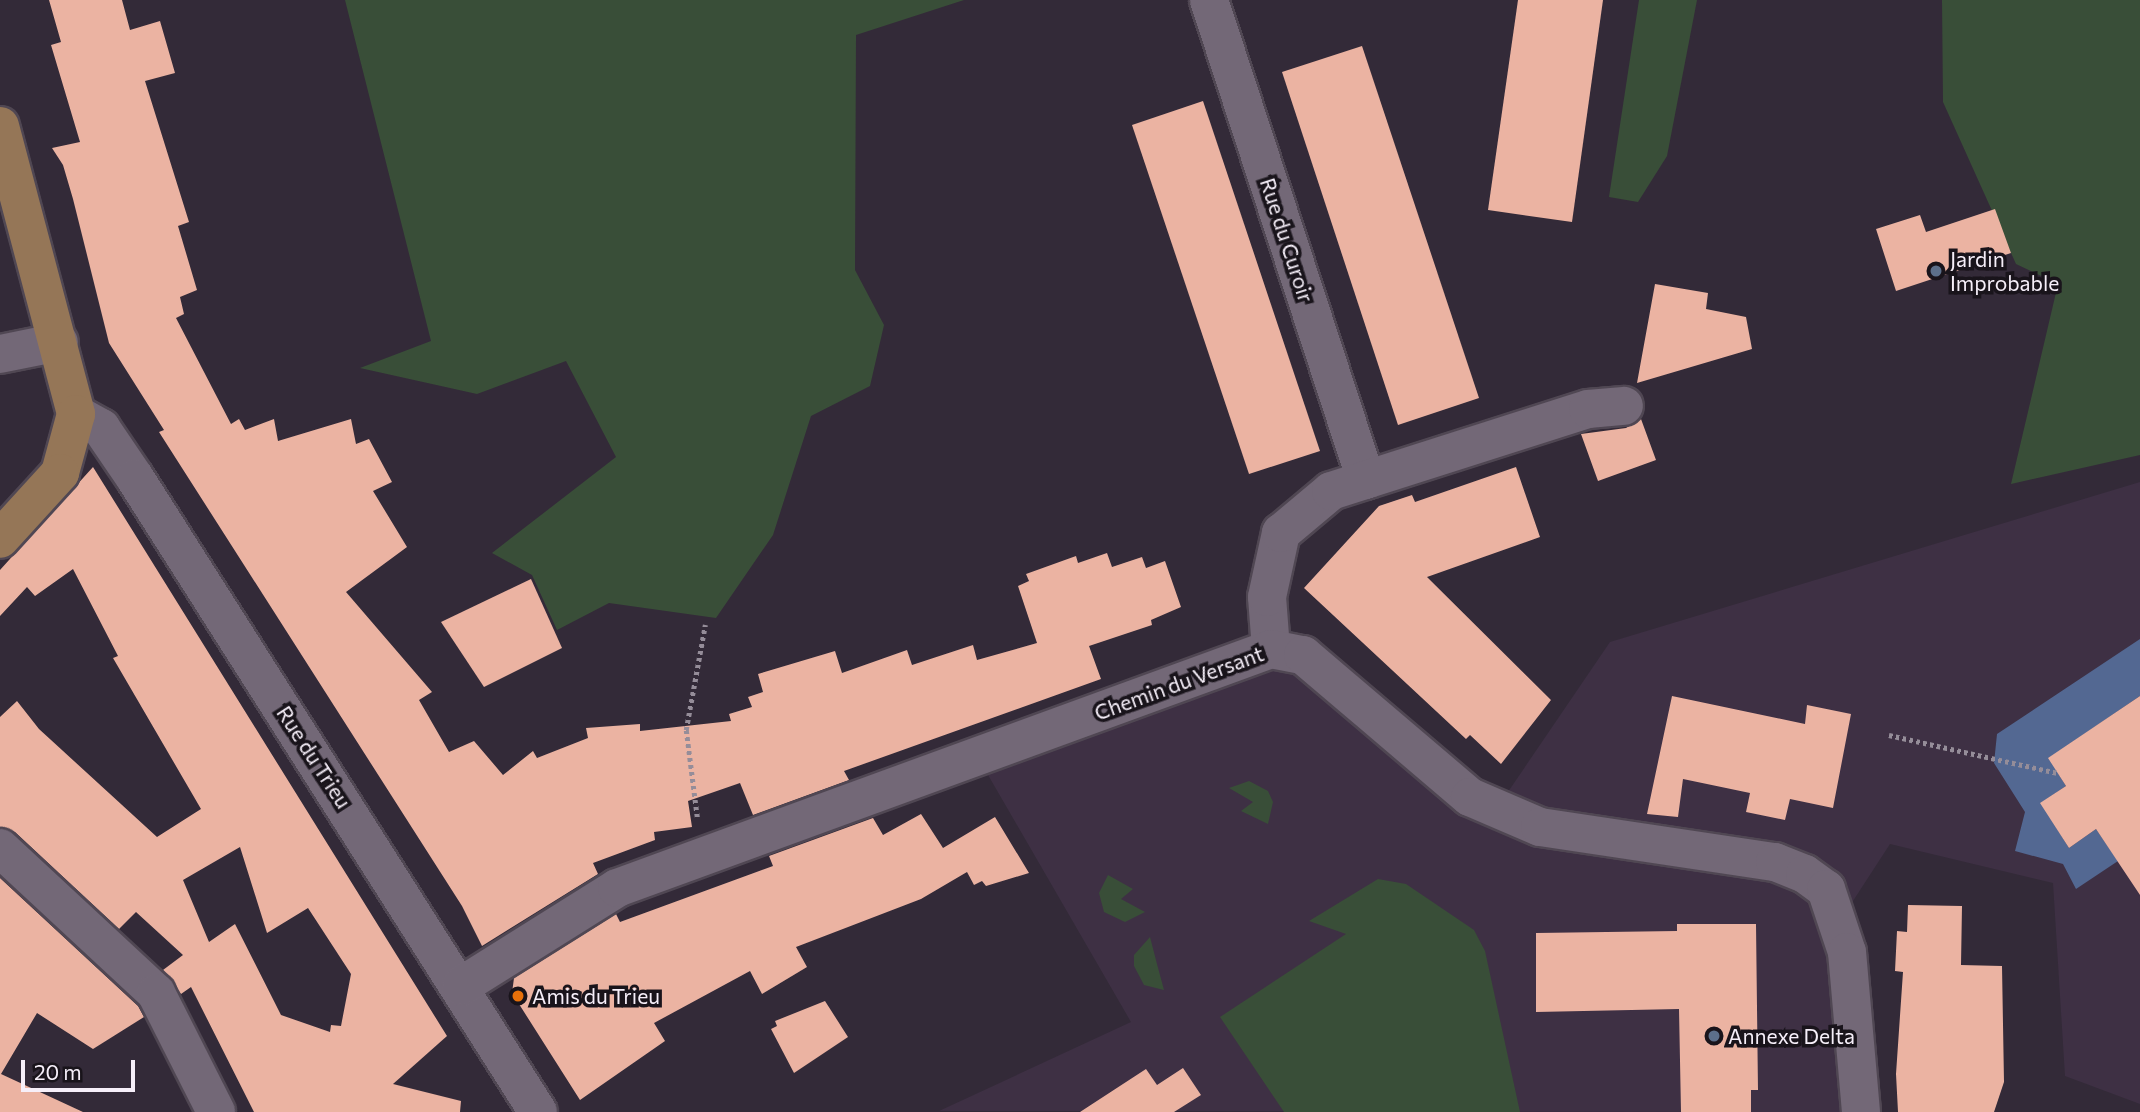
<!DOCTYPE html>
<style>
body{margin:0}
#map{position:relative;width:2140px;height:1112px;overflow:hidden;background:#332a38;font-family:Commissioner,sans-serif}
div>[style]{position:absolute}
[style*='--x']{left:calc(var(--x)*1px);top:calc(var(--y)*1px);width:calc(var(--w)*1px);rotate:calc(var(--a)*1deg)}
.built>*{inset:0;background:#3e3044}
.green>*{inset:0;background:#394e38}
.water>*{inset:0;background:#536892}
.building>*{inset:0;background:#ebb3a2}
.path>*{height:4.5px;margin-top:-2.25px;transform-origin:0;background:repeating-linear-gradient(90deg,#958d99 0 3.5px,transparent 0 7px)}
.roads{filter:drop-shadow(2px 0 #504753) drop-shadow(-2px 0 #504753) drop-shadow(0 2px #504753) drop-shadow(0 -2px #504753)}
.minor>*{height:38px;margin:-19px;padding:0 19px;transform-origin:19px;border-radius:19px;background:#736877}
.major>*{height:38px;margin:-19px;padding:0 19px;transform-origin:19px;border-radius:19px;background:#957657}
.dots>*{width:19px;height:19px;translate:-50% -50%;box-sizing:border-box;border:4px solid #19141b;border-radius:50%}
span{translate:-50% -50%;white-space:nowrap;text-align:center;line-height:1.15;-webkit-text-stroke:7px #19141b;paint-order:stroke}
.street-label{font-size:21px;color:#f6eff9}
.poi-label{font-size:21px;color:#f6eff9}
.left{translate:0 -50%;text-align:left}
.scale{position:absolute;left:21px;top:1060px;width:114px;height:32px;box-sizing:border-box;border:4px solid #f6eff9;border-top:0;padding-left:9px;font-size:21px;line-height:24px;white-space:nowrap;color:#f6eff9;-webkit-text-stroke:5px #19141b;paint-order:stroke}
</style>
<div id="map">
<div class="built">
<div style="clip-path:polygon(2140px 482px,2140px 1104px,2065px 1076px,2053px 883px,1890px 844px,1840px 921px,1861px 1112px,939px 1111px,1131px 1022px,977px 756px,1271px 649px,1497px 808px,1610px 642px)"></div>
</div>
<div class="green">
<div style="clip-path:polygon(345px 0,964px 0,856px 35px,855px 270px,884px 325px,870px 386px,811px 416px,773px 535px,716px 618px,609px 603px,557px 630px,532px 575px,492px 553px,616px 457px,566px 361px,477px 394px,360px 368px,431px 341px)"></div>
<div style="clip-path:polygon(1639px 0,1697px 0,1667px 156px,1638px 202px,1609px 197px)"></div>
<div style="clip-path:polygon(1942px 0,2140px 0,2140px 455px,2011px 484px,2058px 284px,2016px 264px,1943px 102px)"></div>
<div style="clip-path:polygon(1249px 781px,1268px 791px,1273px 802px,1268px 824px,1241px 811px,1253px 802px,1229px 788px)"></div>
<div style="clip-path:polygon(1108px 875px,1133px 889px,1121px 899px,1145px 912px,1125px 922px,1104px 912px,1099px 893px)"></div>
<div style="clip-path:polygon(1378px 879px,1406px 884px,1474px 930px,1485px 951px,1520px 1112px,1284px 1112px,1220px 1017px,1346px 934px,1309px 921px)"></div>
<div style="clip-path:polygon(1150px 937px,1157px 964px,1164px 990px,1144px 985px,1134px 966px,1134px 955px)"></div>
</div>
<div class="water">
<div style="clip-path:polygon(2140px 639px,2140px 696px,2049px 758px,2066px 786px,2041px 803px,2069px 848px,2096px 829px,2118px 861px,2076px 889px,2063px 864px,2015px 851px,2025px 812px,1994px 763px,1997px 734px)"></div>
</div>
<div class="building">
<div style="clip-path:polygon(49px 0,122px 0,130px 30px,160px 21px,175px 73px,145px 81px,189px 222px,178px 226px,197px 290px,180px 297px,184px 314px,176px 318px,231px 424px,239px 419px,245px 430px,274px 419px,278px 441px,351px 419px,356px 444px,369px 439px,392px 482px,373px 491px,407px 547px,346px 592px,432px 692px,419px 700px,449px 752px,474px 741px,503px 775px,533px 751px,537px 758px,588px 738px,586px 728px,640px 724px,640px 731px,731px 721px,729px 714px,752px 707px,748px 697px,763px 692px,758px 674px,835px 651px,842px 673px,907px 650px,912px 665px,973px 645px,977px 660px,1037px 643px,1018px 586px,1029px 581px,1026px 574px,1076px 556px,1078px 563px,1107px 553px,1112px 567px,1142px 557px,1146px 568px,1165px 561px,1181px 607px,1151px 620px,1152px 625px,1089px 646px,1101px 679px,844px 771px,849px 780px,753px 815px,740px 783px,688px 801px,692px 827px,654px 832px,655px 840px,593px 863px,598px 874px,482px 946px,462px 906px,159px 432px,164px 430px,109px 343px,73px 199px,63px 165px,52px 148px,80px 142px,51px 45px,61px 42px)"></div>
<div style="clip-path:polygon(1518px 0,1603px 0,1572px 222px,1488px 210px)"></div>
<div style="clip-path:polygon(1362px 46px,1479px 398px,1398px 425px,1282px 72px)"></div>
<div style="clip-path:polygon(1203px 101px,1320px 451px,1249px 474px,1132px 125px)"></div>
<div style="clip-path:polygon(1995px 209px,2011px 253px,1896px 291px,1876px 229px,1920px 215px,1926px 232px)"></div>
<div style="clip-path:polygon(1655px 284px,1708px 293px,1706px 309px,1746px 317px,1752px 349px,1637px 383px)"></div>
<div style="clip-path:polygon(1641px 419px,1656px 460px,1598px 481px,1581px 434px,1626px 428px)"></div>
<div style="clip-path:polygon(evenodd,93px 467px,447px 1036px,393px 1084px,461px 1101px,460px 1112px,254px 1112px,191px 987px,181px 994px,163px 970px,183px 955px,136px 912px,119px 929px,15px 832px,0 827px,0 717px,17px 701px,39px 729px,157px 837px,201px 809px,113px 658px,118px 656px,73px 569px,35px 596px,27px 587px,0 616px,0 570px,93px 467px,240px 847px,267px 933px,308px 908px,351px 974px,341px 1026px,331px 1025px,330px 1032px,281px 1015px,235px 924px,209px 942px,183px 880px,240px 847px)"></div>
<div style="clip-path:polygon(1516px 467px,1540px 537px,1427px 577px,1551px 700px,1501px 764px,1470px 735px,1466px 739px,1304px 588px,1379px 506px,1412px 495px,1415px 502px)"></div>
<div style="clip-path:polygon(531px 579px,562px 648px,484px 687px,441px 622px)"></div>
<div style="clip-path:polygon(1672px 696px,1805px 724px,1807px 705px,1851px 714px,1833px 808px,1790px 799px,1785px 820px,1746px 812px,1750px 793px,1683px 779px,1678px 817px,1647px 814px)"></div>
<div style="clip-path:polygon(2140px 696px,2140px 895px,2096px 829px,2069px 848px,2040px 803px,2066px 786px,2048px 758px)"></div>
<div style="clip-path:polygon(921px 814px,943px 848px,995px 817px,1029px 873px,986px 886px,982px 881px,974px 885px,967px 872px,921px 899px,796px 947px,807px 967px,762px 994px,750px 971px,654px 1023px,665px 1041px,580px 1100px,512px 993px,514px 978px,616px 914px,620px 922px,773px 866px,769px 856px,873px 818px,883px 835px)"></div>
<div style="clip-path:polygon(0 878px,138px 1006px,144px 1017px,93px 1049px,37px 1013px,1px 1074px,83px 1112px,0 1112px)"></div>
<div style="clip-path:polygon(1908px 905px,1962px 906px,1961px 965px,2002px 966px,2004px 1082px,1994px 1112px,1898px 1112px,1896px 1074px,1903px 972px,1895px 971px,1897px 931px,1907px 932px)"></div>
<div style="clip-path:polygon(1677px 924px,1756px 924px,1758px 1090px,1751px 1090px,1751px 1112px,1681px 1112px,1679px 1009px,1536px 1012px,1536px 933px,1677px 931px)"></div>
<div style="clip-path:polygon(825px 1001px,848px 1037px,794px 1073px,771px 1029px,777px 1026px,775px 1021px)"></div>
<div style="clip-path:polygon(1183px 1068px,1201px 1095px,1174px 1112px,1080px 1112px,1146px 1069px,1157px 1085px)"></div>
</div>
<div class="path">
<div style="--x:1889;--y:735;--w:172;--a:12.7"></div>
<div style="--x:697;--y:817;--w:88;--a:-97.2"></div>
<div style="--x:686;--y:730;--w:107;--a:-79.7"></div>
</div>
<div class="roads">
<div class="minor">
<div style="--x:1209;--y:0;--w:505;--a:71.89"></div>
<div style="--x:0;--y:354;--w:60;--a:-11.5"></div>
<div style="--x:76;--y:414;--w:29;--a:29"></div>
<div style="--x:101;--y:428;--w:60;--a:55.8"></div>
<div style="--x:135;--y:478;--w:751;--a:57.56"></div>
<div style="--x:1271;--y:649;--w:52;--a:-94.4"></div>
<div style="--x:1267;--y:597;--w:66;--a:-77.7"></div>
<div style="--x:1281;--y:533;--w:65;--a:-40"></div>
<div style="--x:1331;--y:491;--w:270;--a:-17.7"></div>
<div style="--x:1588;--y:409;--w:36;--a:-5"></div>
<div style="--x:0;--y:848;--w:213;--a:42.9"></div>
<div style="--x:156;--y:993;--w:133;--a:63.2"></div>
<div style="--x:461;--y:986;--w:184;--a:-32.1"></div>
<div style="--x:617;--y:888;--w:696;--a:-20.07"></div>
<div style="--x:1271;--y:649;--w:33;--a:11"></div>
<div style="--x:1303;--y:655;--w:219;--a:40.4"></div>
<div style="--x:1470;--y:797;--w:76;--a:23.2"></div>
<div style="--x:1540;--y:827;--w:238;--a:8.5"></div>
<div style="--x:1775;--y:862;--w:32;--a:22"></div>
<div style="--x:1805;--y:874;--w:26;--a:36"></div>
<div style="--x:1826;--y:889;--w:66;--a:71.6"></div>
<div style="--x:1847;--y:952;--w:161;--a:85"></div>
</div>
<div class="major">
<div style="--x:0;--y:126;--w:298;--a:75.2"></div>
<div style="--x:76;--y:414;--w:61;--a:105.2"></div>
<div style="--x:60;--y:473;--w:89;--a:132.3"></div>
</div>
</div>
<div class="dots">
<div style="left:1936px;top:271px;background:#5c6f8a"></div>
<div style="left:518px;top:996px;background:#e8710a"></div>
<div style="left:1714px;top:1036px;background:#5c6f8a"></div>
</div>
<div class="street-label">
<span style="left:1287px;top:240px;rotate:72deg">Rue du Curoir</span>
<span style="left:1179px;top:683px;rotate:-20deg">Chemin du Versant</span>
<span style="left:314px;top:757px;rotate:57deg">Rue du Trieu</span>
</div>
<div class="poi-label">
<span class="left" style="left:1950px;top:271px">Jardin<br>Improbable</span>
<span class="left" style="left:532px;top:996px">Amis du Trieu</span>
<span class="left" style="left:1728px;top:1036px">Annexe Delta</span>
</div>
<div class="scale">20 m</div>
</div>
